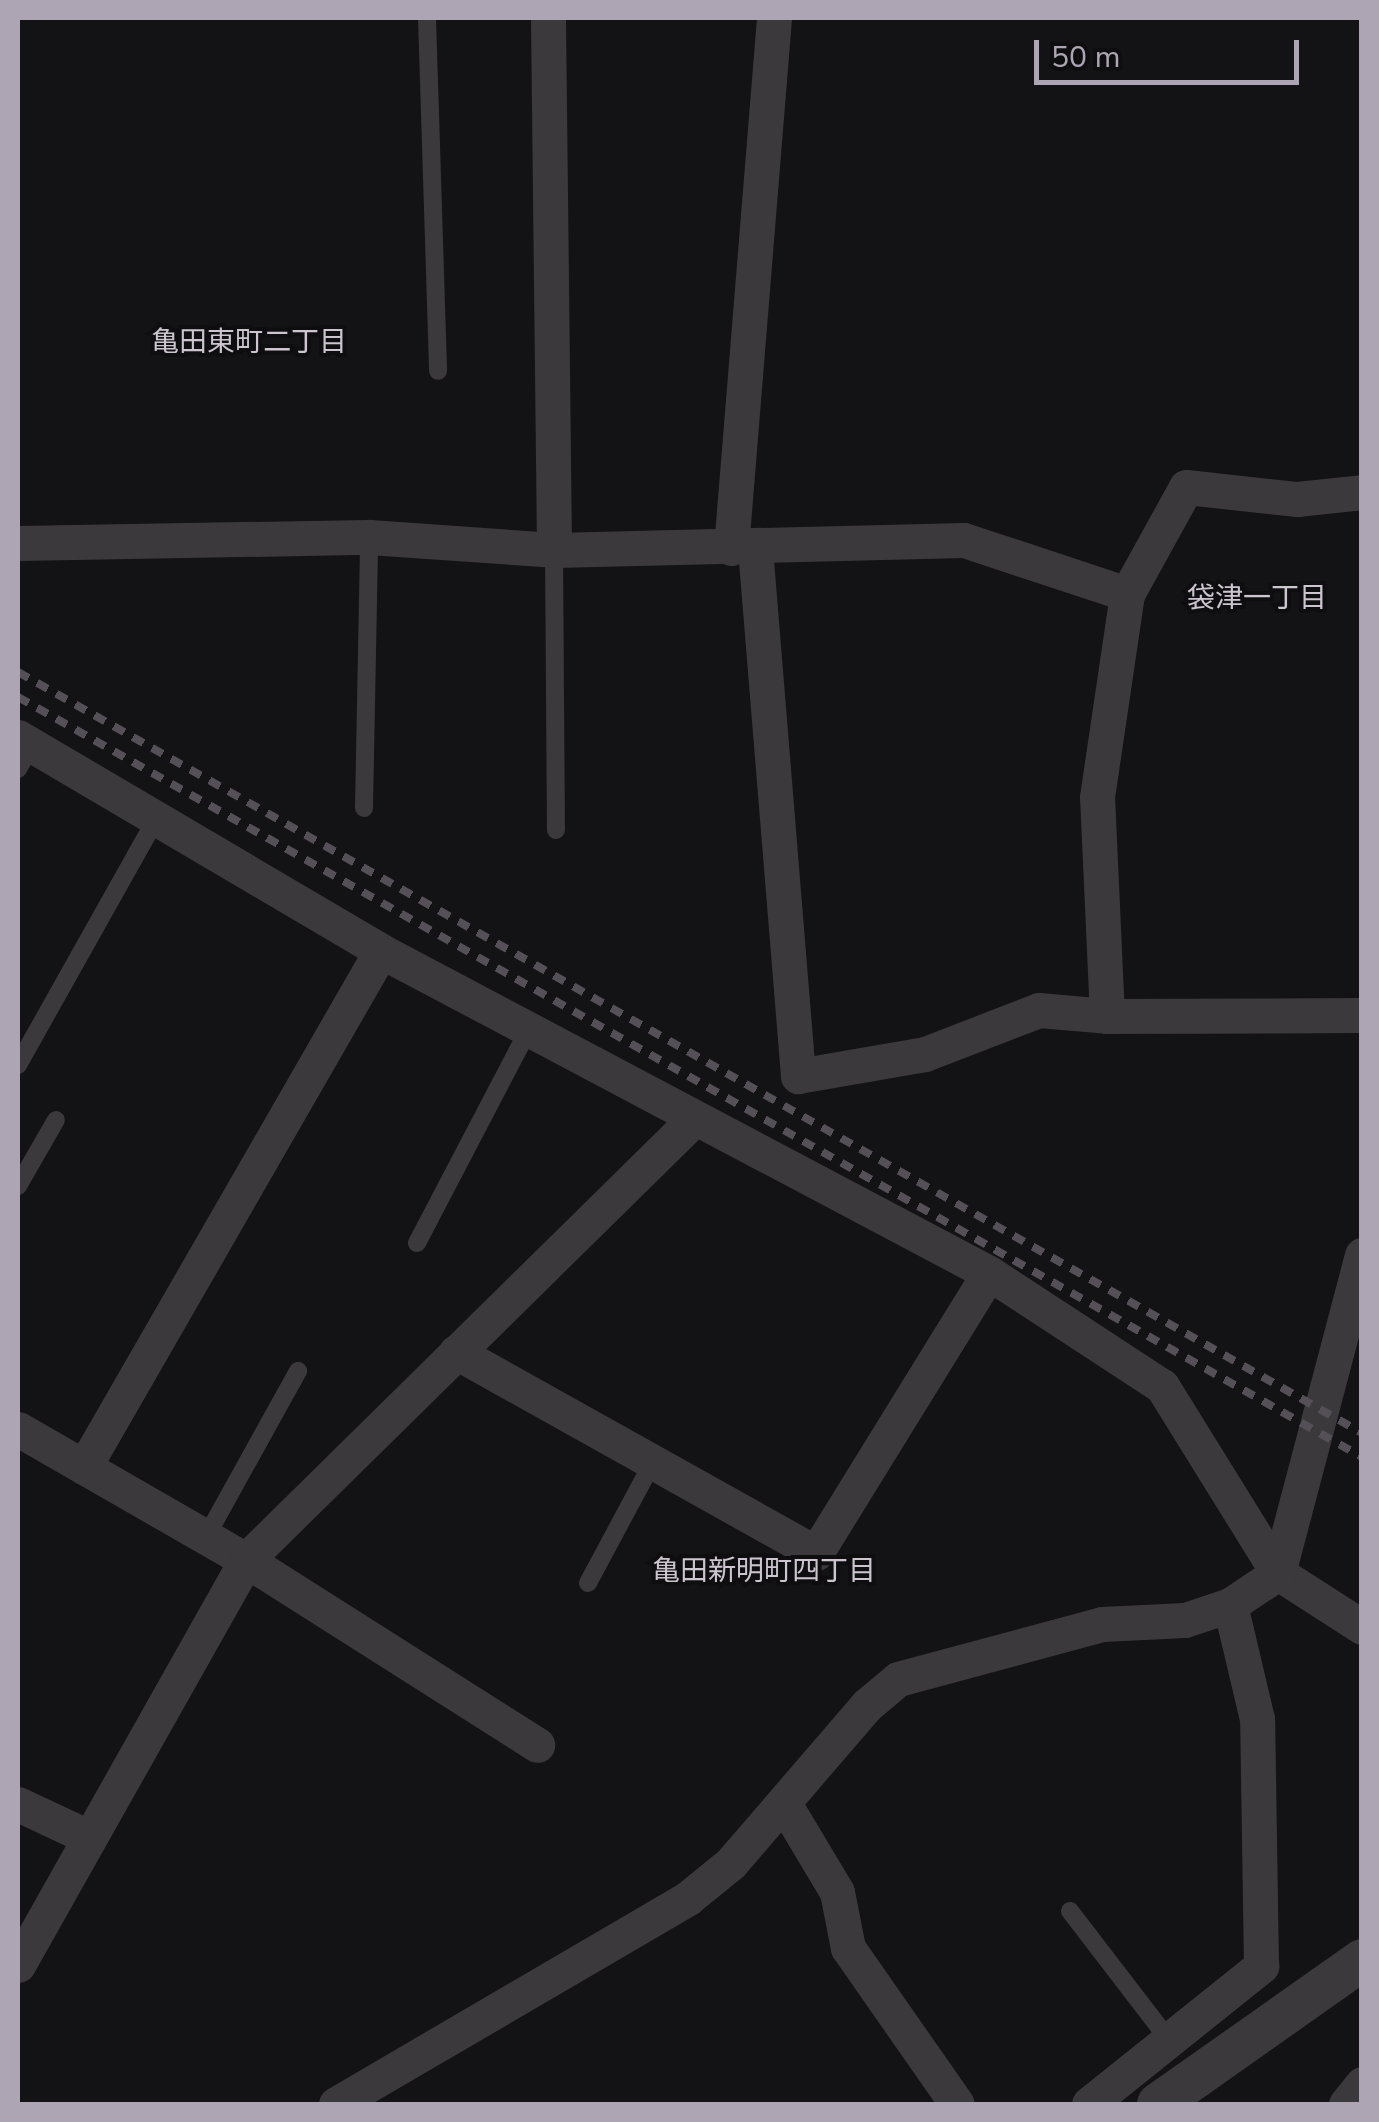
<!DOCTYPE html>
<meta charset="utf-8">
<style>
body{margin:0}
#map{position:relative;width:1379px;height:2122px;overflow:hidden;background:#131214;font-family:"Nunito Sans","Noto Sans JP",sans-serif}
div>[style]{position:absolute}
[style*='--x']{left:calc(var(--x)*1px);top:calc(var(--y)*1px);width:calc(var(--w)*1px);rotate:calc(var(--a)*1deg)}
.service>*{height:18px;margin:-9px;padding:0 9px;transform-origin:9px;border-radius:9px;background:#3c393d}
.minor>*{height:35px;margin:-17.5px;padding:0 17.5px;transform-origin:17.5px;border-radius:17.5px;background:#3c393d}
.tertiary>*{height:42px;margin:-21px;padding:0 21px;transform-origin:21px;border-radius:21px;background:#3c393d}
.rail>*{height:8px;margin-top:-4px;transform-origin:0;background:repeating-linear-gradient(90deg,#555057 0 12px,transparent 0 22px)}
span{translate:-50% -50%;white-space:nowrap;text-align:center;line-height:1.15;-webkit-text-stroke:8px #0e0d0f;paint-order:stroke}
.neighbourhood-label{font-size:28px;color:#ccc5cf}
.frame{position:absolute;inset:0;border:20px solid #ada5b3;pointer-events:none}
.scale{position:absolute;left:1034px;top:40px;width:265px;height:45px;box-sizing:border-box;border:5px solid #ada5b3;border-top:0;padding-left:12px;font-size:30px;line-height:35px;white-space:nowrap;color:#ada5b3;-webkit-text-stroke:8px #0e0d0f;paint-order:stroke}
</style>
<div id="map">
<div class="service">
<div style="--x:427;--y:18;--w:353;--a:88.2"></div>
<div style="--x:554;--y:550;--w:280;--a:89.6"></div>
<div style="--x:18;--y:769;--w:28;--a:-60"></div>
<div style="--x:364;--y:808;--w:271;--a:-88.9"></div>
<div style="--x:18;--y:1065;--w:282;--a:-60.7"></div>
<div style="--x:18;--y:1186;--w:76;--a:-60.1"></div>
<div style="--x:417;--y:1243;--w:244;--a:-62.4"></div>
<div style="--x:206;--y:1537;--w:190;--a:-61"></div>
<div style="--x:588;--y:1583;--w:137;--a:-61.8"></div>
<div style="--x:1070;--y:1911;--w:163;--a:52.5"></div>
</div>
<div class="minor">
<div style="--x:548;--y:18;--w:532;--a:89.35"></div>
<div style="--x:18;--y:543;--w:351;--a:-1"></div>
<div style="--x:369;--y:537;--w:185;--a:4"></div>
<div style="--x:554;--y:550;--w:410;--a:-1.4"></div>
<div style="--x:964;--y:540;--w:172;--a:18.3"></div>
<div style="--x:1127;--y:594;--w:122;--a:-61.1"></div>
<div style="--x:1186;--y:487;--w:112;--a:6.2"></div>
<div style="--x:1297;--y:499;--w:65;--a:-6.1"></div>
<div style="--x:731;--y:548;--w:532;--a:-85.36"></div>
<div style="--x:755;--y:548;--w:530;--a:85.34"></div>
<div style="--x:798;--y:1076;--w:129;--a:-9.8"></div>
<div style="--x:925;--y:1054;--w:122;--a:-21.1"></div>
<div style="--x:1039;--y:1010;--w:68;--a:5"></div>
<div style="--x:1107;--y:1016;--w:255;--a:-0.2"></div>
<div style="--x:18;--y:737;--w:421;--a:30.5"></div>
<div style="--x:381;--y:951;--w:688;--a:27.91"></div>
<div style="--x:989;--y:1273;--w:207;--a:33.2"></div>
<div style="--x:1162;--y:1386;--w:220;--a:58.2"></div>
<div style="--x:1278;--y:1573;--w:100;--a:32.7"></div>
<div style="--x:1107;--y:1016;--w:219;--a:-92.6"></div>
<div style="--x:1097;--y:797;--w:205;--a:-81.6"></div>
<div style="--x:456;--y:1352;--w:412;--a:29.2"></div>
<div style="--x:816;--y:1553;--w:329;--a:-58.3"></div>
<div style="--x:18;--y:1429;--w:263;--a:29.9"></div>
<div style="--x:246;--y:1560;--w:345;--a:32.4"></div>
<div style="--x:84;--y:1467;--w:595;--a:-60.08"></div>
<div style="--x:18;--y:1804;--w:75;--a:25.2"></div>
<div style="--x:785;--y:1805;--w:101;--a:59.1"></div>
<div style="--x:837;--y:1892;--w:57;--a:78.9"></div>
<div style="--x:848;--y:1948;--w:190;--a:55.1"></div>
<div style="--x:18;--y:1965;--w:465;--a:-60.6"></div>
<div style="--x:246;--y:1560;--w:629;--a:-44.55"></div>
<div style="--x:336;--y:2104;--w:408;--a:-30.3"></div>
<div style="--x:688;--y:1898;--w:55;--a:-39.1"></div>
<div style="--x:731;--y:1863;--w:208;--a:-49.3"></div>
<div style="--x:867;--y:1705;--w:40;--a:-40"></div>
<div style="--x:898;--y:1679;--w:211;--a:-15.1"></div>
<div style="--x:1102;--y:1624;--w:83;--a:-2.8"></div>
<div style="--x:1185;--y:1620;--w:47;--a:-18.4"></div>
<div style="--x:1230;--y:1605;--w:58;--a:-33.7"></div>
<div style="--x:1278;--y:1573;--w:329;--a:-75.2"></div>
<div style="--x:1089;--y:2104;--w:221;--a:-38.7"></div>
<div style="--x:1261;--y:1966;--w:247;--a:-90.9"></div>
<div style="--x:1257;--y:1719;--w:117;--a:-103.3"></div>
<div style="--x:1346;--y:2104;--w:26;--a:-51"></div>
</div>
<div class="tertiary">
<div style="--x:1158;--y:2104;--w:250;--a:-35.2"></div>
</div>
<div class="rail">
<div style="--x:18;--y:672;--w:1544;--a:29.52"></div>
<div style="--x:18;--y:697;--w:1544;--a:29.49"></div>
</div>
<div class="neighbourhood-label">
<span style="left:249px;top:342px">亀田東町二丁目</span>
<span style="left:1257px;top:598px">袋津一丁目</span>
<span style="left:764px;top:1571px">亀田新明町四丁目</span>
</div>
<div class="frame"></div>
<div class="scale">50 m</div>
</div>
